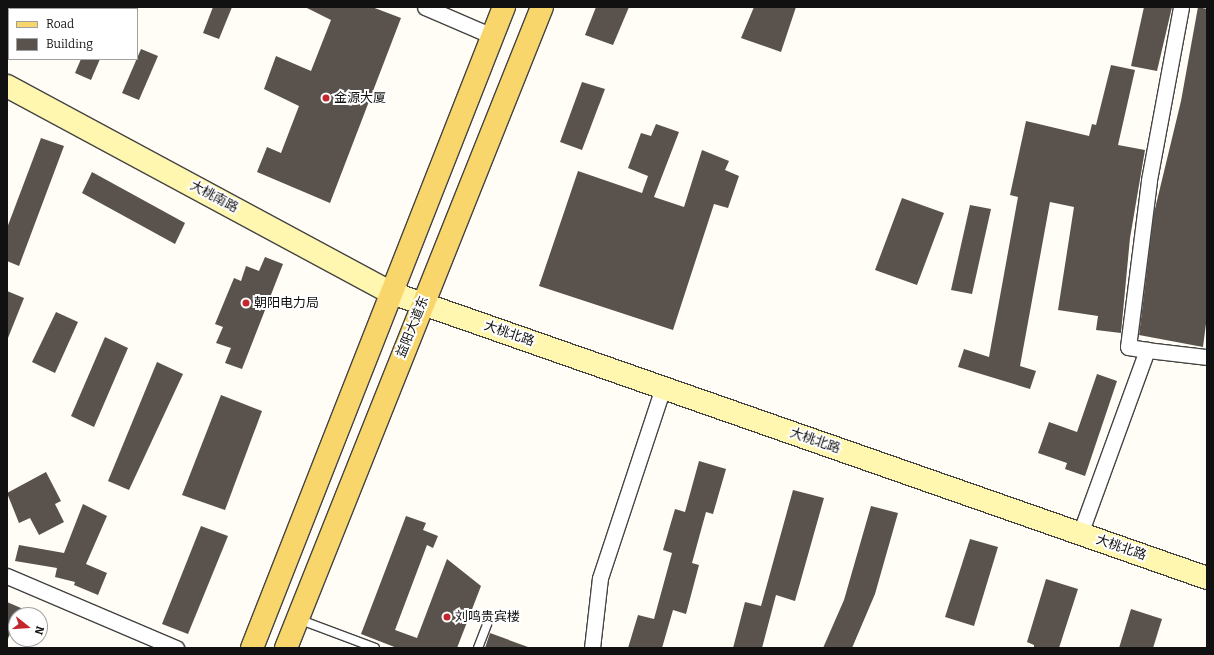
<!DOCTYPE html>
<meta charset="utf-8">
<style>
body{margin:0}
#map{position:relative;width:1214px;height:655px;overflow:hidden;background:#fffdf5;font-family:Bitter,"Noto Sans SC",serif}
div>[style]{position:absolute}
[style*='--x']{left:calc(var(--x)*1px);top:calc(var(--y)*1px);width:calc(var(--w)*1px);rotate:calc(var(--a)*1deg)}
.building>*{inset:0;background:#5a524d}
.roads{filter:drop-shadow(1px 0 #444) drop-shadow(-1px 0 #444) drop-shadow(0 1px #444) drop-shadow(0 -1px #444)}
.lane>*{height:8px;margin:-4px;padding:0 4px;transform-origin:4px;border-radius:4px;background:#fff}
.street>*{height:15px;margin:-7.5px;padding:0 7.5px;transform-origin:7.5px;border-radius:7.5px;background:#fff}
.secondary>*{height:22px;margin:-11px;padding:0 11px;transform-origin:11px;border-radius:11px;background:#fff6b0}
.primary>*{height:22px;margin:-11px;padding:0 11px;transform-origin:11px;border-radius:11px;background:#f9d66b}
.dots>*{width:11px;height:11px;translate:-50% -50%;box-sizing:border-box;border:2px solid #fff;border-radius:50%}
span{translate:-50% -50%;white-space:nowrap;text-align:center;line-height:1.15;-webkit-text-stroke:4px #fff;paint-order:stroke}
.poi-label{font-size:13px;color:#111}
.left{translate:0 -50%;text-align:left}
.street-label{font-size:13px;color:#111}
.frame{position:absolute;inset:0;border:8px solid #111;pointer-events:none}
.legend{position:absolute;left:8px;top:8px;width:130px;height:52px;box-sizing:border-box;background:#fff;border:1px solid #a0a0a0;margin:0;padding:5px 7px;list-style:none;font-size:12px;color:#111}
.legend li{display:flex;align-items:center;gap:8px;height:20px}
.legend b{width:20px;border:1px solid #a0a0a0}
.north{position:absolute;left:8px;top:607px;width:40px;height:40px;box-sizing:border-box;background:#fff;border:1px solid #a0a0a0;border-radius:50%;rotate:107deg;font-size:11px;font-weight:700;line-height:16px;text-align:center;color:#111}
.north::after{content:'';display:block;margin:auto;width:14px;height:18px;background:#c4262e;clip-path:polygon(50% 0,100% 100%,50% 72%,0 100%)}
</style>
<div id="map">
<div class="building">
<div style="clip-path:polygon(213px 7px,232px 7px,219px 39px,203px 33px)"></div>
<div style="clip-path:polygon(305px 7px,372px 7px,401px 18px,330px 203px,257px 172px,267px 147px,281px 153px,299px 106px,264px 89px,276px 56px,311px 71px,331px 20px)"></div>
<div style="clip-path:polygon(596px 7px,629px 7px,613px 45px,585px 35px)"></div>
<div style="clip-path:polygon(754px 7px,796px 7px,781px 52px,741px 38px)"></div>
<div style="clip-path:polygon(1144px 7px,1172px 7px,1157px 71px,1131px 66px)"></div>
<div style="clip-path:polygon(1198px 7px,1207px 9px,1207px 316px,1203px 347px,1139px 335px,1154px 213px,1181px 101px)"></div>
<div style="clip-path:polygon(141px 49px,158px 56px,139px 100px,122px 93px)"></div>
<div style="clip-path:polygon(81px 59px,100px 59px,91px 80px,75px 73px)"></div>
<div style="clip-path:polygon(1111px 65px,1135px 70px,1118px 145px,1145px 150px,1130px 238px,1121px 333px,1096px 330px,1098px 316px,1058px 310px,1074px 207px,1050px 202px,1020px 366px,1036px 371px,1030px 389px,958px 367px,964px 349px,989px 357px,1018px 197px,1010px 195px,1026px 121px,1089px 136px,1092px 124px,1096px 125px)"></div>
<div style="clip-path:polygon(582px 82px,605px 89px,582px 150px,560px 142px)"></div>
<div style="clip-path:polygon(656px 124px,679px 132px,654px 197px,684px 207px,702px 150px,729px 161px,725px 170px,739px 176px,728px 208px,714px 204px,673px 330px,539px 286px,578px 171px,642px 193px,648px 176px,628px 168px,641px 133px,651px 136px)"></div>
<div style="clip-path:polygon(41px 138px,64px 146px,19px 266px,7px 261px,7px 228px)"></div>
<div style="clip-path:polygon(92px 172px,185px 223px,175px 244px,82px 193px)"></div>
<div style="clip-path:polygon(902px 198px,944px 213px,917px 285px,875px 270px)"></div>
<div style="clip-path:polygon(970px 205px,991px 209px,972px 294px,951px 290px)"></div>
<div style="clip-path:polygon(265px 257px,283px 264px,242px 369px,225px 363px,231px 348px,216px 343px,223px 327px,215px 324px,234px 278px,241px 281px,246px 266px,259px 271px)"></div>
<div style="clip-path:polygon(7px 291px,24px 298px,8px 338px,7px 338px)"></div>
<div style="clip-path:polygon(56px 312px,78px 322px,55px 373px,32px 362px)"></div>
<div style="clip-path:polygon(105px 337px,128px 348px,94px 427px,71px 416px)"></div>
<div style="clip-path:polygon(157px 362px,183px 374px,129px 490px,108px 481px)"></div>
<div style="clip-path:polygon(1097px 374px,1117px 381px,1085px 476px,1065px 469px,1067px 463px,1038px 453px,1049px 422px,1077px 432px)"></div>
<div style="clip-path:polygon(221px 395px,262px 411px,225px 510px,182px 495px)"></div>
<div style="clip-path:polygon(699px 461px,726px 469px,713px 514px,706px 512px,692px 563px,699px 565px,686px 614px,673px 610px,662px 648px,628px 648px,638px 615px,654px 619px,672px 553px,663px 550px,675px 509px,685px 512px)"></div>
<div style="clip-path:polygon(46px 472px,61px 501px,55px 504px,64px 522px,39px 535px,30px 518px,19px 523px,7px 493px)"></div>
<div style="clip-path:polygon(793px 490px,824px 498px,795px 601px,776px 595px,762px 648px,733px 648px,745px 602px,761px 606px)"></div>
<div style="clip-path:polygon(83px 504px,107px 516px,86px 564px,107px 573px,98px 595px,74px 585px,75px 582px,55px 577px,57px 568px,15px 561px,19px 545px,64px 553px)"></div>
<div style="clip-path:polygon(871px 506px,898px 513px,875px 594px,852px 648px,823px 648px,844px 600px)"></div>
<div style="clip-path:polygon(406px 516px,426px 523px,423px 530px,438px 536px,433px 548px,427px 545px,395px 630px,417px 638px,447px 559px,481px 586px,457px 648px,397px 648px,361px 634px)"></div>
<div style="clip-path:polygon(201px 526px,228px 536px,188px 634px,162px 624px)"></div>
<div style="clip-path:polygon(970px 539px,998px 547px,974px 626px,945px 617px)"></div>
<div style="clip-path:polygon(1046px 579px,1078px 589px,1059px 648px,1034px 648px,1034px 645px,1027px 642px)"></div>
<div style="clip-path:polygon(7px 602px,21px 608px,7px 641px)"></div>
<div style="clip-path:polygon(1131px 609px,1162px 619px,1153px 648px,1119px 648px)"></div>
<div style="clip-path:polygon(490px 633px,528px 647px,527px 648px,485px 648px)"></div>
</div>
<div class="roads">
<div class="lane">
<div style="--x:298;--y:619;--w:82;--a:20.6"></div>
<div style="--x:478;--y:648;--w:28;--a:-69"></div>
</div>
<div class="street">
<div style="--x:425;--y:7;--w:73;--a:23.4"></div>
<div style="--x:1147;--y:350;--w:19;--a:-171"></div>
<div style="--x:1128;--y:347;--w:168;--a:-82.8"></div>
<div style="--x:1149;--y:180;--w:176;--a:-79.5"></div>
<div style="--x:1080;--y:534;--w:196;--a:-70"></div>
<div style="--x:1147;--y:350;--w:60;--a:6.7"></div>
<div style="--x:7;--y:576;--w:184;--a:23.1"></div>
<div style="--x:592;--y:648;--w:70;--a:-83.5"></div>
<div style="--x:600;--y:578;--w:200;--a:-71.7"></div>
</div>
<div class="secondary">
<div style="--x:7;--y:86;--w:434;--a:28.3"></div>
<div style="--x:389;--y:292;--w:867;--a:19.27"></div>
</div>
<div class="primary">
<div style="--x:252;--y:648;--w:689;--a:-68.54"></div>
<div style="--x:286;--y:648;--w:690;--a:-68.23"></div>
</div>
</div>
<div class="dots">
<div style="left:326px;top:98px;background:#c4262e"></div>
<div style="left:246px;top:303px;background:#c4262e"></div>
<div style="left:447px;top:617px;background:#c4262e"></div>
</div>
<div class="poi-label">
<span class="left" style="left:334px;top:98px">金源大厦</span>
<span class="left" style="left:254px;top:303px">朝阳电力局</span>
<span class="left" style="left:455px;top:617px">刘鸣贵宾楼</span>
</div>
<div class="street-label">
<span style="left:214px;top:197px;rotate:28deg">大桃南路</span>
<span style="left:413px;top:327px;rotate:-68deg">益阳大道东</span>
<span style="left:509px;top:334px;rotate:19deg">大桃北路</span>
<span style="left:815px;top:441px;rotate:19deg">大桃北路</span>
<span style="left:1121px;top:548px;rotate:19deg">大桃北路</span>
</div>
<div class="frame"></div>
<ul class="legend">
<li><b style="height:5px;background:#f9d66b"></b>Road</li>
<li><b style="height:11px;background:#5a524d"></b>Building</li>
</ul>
<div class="north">N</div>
</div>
